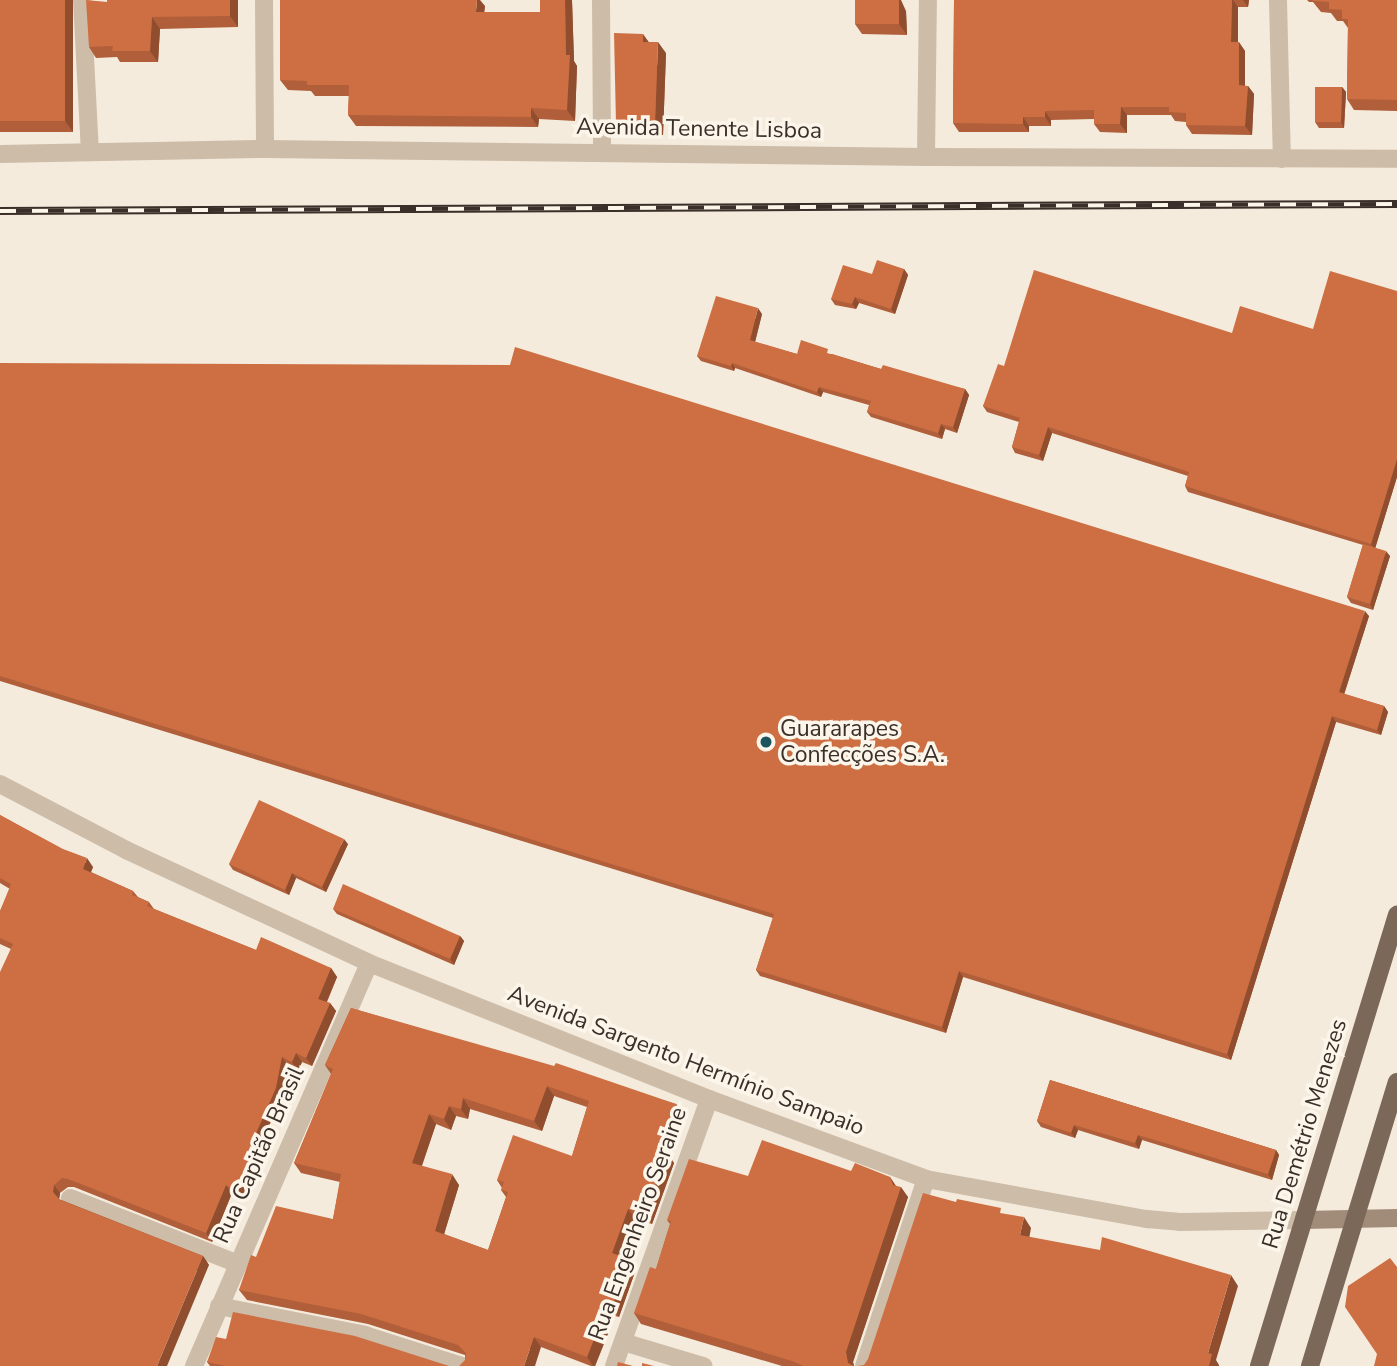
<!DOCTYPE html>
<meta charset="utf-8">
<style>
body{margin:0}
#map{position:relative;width:1397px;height:1366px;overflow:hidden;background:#f4ebdd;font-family:"Nunito Sans",sans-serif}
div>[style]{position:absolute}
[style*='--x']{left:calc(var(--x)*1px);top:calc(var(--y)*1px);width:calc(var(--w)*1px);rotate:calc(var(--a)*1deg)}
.street>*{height:18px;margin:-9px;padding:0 9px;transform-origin:9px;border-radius:9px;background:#cdbca8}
.secondary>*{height:18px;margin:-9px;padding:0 9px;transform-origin:9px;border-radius:9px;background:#a18b79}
.primary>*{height:18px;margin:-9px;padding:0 9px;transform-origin:9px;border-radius:9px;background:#7c6859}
.rail>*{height:8px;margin-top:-4px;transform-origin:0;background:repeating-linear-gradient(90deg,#fbf5ea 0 16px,#3a2f29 0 32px);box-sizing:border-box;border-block:2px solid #3a2f29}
.wall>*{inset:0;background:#b05f3a}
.shaded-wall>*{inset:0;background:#904e2f}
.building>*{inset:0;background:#cd6f43}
.dots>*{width:19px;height:19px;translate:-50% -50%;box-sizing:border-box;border:4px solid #fbf5ea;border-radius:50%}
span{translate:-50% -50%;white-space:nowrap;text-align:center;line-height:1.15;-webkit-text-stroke:7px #fbf5ea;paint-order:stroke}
.street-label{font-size:23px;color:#3a2f29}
.poi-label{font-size:23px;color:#3a2f29}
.left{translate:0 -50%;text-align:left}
</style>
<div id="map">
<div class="street">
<div style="--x:82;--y:0;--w:152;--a:87"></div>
<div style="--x:264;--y:0;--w:149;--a:89.6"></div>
<div style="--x:601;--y:0;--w:151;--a:89.6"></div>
<div style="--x:1278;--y:0;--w:159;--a:88.6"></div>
<div style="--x:0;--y:154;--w:265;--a:-1.1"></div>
<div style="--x:265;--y:149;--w:661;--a:0.69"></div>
<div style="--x:926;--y:157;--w:471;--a:0.2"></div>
<div style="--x:926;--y:157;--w:157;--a:-89.3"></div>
<div style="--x:0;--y:784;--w:142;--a:27.6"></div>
<div style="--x:126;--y:850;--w:268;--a:24.9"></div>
<div style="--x:369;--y:963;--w:366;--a:21.8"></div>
<div style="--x:709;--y:1099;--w:231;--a:20.2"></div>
<div style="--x:926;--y:1179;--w:225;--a:10.3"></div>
<div style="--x:1147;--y:1219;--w:33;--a:5"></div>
<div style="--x:1180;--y:1222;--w:124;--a:-0.9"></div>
<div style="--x:70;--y:1198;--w:180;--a:21.4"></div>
<div style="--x:219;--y:1306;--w:149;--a:11.2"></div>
<div style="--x:365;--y:1335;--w:102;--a:17.7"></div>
<div style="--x:623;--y:1342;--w:84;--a:16.7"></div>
<div style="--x:194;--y:1366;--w:439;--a:-66.5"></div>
<div style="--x:614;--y:1366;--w:283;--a:-70.4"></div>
<div style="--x:864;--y:1366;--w:197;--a:-71.7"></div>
</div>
<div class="secondary">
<div style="--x:1304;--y:1220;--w:93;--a:-1.2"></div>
</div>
<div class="primary">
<div style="--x:1259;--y:1366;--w:472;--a:-73"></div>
<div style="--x:1310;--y:1366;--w:297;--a:-73"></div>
</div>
<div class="rail">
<div style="--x:0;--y:211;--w:1397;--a:-0.29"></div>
</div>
<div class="wall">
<div style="clip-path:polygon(0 0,73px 0,73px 132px,0 132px)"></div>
<div style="clip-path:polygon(238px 0,238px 27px,160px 29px,158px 62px,120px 62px,117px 57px,96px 58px,89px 47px,107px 2px)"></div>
<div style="clip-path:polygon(572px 0,574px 61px,577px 66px,575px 121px,539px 119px,538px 127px,356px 126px,348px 115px,349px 96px,315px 96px,311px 91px,288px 90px,280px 80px,485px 6px,484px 12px,540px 12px)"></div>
<div style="clip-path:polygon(954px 0,1249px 0,1248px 7px,1238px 7px,1238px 42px,1245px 51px,1245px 86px,1248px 86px,1254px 94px,1252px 135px,1192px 134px,1186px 125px,1186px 122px,1175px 121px,1171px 115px,1127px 115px,1127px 133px,1100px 132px,1094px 124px,1094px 119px,1051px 120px,1051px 126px,1029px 126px,1029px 132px,959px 132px,953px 123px)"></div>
<div style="clip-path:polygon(1307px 0,1397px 0,1397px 111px,1354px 110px,1347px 99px,1348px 28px,1343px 21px,1337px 21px,1331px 13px,1321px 12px,1313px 2px,1309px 2px)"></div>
<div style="clip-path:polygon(906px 11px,907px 35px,862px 34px,855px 24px)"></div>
<div style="clip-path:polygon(666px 53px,663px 135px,623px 135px,616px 124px)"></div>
<div style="clip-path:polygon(1342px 87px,1346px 92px,1344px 128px,1319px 128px,1315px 122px)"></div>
<div style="clip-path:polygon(904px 269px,908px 275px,895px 314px,859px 303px,856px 309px,835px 305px,831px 299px,872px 274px)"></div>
<div style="clip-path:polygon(1397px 291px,1397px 477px,1375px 548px,1390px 556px,1373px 610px,1351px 603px,1347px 597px,1363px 545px,1188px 492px,1185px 486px,1188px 476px,1052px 433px,1043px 461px,1015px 453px,1012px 447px,1019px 422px,987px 412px,983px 406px,1004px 366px,1232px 333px,1313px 329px)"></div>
<div style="clip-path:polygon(762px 314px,755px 342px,797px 354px,832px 354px,881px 369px,965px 389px,969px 395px,957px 433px,945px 429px,942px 439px,871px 417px,867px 412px,869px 405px,823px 392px,821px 397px,735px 368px,734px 371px,701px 361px,697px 356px)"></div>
<div style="clip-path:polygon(0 363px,1369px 616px,1344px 694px,1384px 706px,1388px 712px,1381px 735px,1336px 722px,1231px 1060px,963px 977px,946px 1033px,760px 976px,756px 970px,773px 918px,0 681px)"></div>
<div style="clip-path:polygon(0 815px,93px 867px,91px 872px,133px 891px,138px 897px,149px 902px,154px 909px,256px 950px,331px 968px,337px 977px,327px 1002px,330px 1003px,336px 1011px,312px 1066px,302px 1062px,298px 1071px,288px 1066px,282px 1096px,254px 1160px,257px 1165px,243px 1200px,232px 1193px,212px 1242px,74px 1187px,68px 1187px,60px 1193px,59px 1199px,203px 1256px,209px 1265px,0 1366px,11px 949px,0 944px,0 911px,10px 889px,0 883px)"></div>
<div style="clip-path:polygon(348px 844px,326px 892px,296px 878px,289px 895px,233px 870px,229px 864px)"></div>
<div style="clip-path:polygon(333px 909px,460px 936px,464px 941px,454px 965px,337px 914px)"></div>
<div style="clip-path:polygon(evenodd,351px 1008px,676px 1104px,683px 1114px,669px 1156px,674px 1163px,652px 1224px,635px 1219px,622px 1257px,636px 1269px,619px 1317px,615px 1316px,595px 1366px,591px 1366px,541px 1347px,465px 1360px,465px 1355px,368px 1324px,247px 1300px,239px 1290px,256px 1257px,333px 1219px,340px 1182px,301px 1173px,294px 1163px,331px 1074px,325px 1065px,351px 1008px,554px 1096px,587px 1107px,572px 1156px,497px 1180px,502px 1188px,501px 1190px,506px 1197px,488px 1250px,444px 1234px,459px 1185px,422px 1166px,436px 1124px,451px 1130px,456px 1116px,468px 1119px,470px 1109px,542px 1131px,554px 1096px)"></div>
<div style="clip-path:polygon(1050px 1080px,1276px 1150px,1279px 1155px,1272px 1180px,1142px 1140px,1139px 1149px,1078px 1130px,1075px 1138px,1041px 1127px,1037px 1121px)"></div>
<div style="clip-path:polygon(851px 1171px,890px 1177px,896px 1186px,908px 1197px,853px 1362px,854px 1366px,782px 1366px,641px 1324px,634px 1313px,656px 1269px,670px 1224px,667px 1220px,748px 1176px)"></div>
<div style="clip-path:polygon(226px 1339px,449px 1366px,210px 1366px,207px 1362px)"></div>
</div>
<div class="shaded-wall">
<div style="clip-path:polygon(65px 0,73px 0,73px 132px,65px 121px)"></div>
<div style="clip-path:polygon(230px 0,238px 0,238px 27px,230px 16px)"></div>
<div style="clip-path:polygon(477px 0,480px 0,485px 6px,483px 23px,476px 12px)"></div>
<div style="clip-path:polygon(565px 0,572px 0,574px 61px,577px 66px,575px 121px,567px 110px)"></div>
<div style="clip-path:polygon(899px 0,901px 0,906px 11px,907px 35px,899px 24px)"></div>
<div style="clip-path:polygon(1232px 0,1233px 0,1238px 7px,1238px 51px,1231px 42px)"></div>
<div style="clip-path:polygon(1243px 0,1249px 0,1248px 7px)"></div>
<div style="clip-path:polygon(152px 17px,160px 29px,158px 62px,150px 51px)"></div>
<div style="clip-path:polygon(643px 34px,651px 45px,643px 42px)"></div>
<div style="clip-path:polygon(658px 42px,666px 53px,663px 135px,655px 124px)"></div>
<div style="clip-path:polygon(1239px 42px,1245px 51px,1245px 94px,1239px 85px)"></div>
<div style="clip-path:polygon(1248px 86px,1254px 94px,1252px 135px,1245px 126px)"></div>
<div style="clip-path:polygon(1342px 87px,1346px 92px,1344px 128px,1341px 122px)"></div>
<div style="clip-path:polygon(1121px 107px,1127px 115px,1127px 133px,1120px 124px)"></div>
<div style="clip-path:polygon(531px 108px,539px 119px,538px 127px,531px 117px)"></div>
<div style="clip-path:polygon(1045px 111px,1051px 120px,1051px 126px,1045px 117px)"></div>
<div style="clip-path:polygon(1023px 117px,1029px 126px,1029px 132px,1023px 124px)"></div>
<div style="clip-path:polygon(904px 269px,908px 275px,895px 314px,891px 309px)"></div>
<div style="clip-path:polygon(855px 297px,859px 303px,856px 309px,852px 304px)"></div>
<div style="clip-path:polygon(758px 308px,762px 314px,754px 346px,750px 340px)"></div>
<div style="clip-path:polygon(732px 363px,735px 368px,734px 371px,731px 366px)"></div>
<div style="clip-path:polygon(819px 387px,823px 392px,821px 397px,817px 392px)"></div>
<div style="clip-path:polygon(965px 389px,969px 395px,957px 433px,953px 427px)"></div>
<div style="clip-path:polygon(941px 424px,945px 429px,942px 439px,938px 433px)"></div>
<div style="clip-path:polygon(1048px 427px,1052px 433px,1043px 461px,1039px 455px)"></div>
<div style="clip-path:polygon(1397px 459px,1397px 477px,1375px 549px,1371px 544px)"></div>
<div style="clip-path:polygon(1386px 551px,1390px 556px,1373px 610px,1370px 604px)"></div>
<div style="clip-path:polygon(1365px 611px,1369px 616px,1343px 698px,1339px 692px)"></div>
<div style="clip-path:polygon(1384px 706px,1388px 712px,1381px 735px,1377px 730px)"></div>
<div style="clip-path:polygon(1332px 716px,1336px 722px,1231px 1060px,1227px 1054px)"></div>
<div style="clip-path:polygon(344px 839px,348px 844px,326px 892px,322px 887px)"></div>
<div style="clip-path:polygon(87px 858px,93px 867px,89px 877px,83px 869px)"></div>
<div style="clip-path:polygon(292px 873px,296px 878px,289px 895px,285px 890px)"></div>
<div style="clip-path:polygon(460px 936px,464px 941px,454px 965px,450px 959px)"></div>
<div style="clip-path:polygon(331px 968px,337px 977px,324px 1008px,318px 999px)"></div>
<div style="clip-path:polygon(959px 971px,963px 977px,946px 1033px,942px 1027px)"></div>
<div style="clip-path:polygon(330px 1003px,336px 1011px,312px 1066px,306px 1058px)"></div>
<div style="clip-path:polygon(296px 1053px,302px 1062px,298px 1071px,292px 1062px)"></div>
<div style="clip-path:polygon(282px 1057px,288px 1066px,282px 1096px,254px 1160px,257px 1165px,243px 1200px,236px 1191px,247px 1154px)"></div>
<div style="clip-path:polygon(547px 1086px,554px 1096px,542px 1131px,534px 1121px)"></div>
<div style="clip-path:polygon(463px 1098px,470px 1109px,468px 1119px,461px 1109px)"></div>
<div style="clip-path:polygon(676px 1104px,683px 1114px,669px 1156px,674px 1163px,652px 1224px,645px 1214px,661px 1151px)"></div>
<div style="clip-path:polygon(449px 1106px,456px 1116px,451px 1130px,444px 1119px)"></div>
<div style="clip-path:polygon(429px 1114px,436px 1124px,419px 1173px,412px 1163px)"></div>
<div style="clip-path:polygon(1074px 1125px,1078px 1130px,1075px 1138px,1071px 1133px)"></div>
<div style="clip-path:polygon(1138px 1135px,1142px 1140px,1139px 1149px,1135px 1143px)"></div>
<div style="clip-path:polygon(1276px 1150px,1279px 1155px,1272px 1180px,1268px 1174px)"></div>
<div style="clip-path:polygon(452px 1174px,459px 1185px,442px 1241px,435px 1231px)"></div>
<div style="clip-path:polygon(890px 1177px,897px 1188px,901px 1187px,908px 1197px,853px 1362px,854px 1366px,848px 1363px,846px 1352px,893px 1185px)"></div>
<div style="clip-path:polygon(54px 1185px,60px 1193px,59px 1200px,53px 1192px)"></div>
<div style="clip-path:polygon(226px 1185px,232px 1193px,212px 1242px,206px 1233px)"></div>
<div style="clip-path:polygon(628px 1209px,635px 1219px,620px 1263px,612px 1253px)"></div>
<div style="clip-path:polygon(1024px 1217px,1031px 1228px,1028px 1245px,1020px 1235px)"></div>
<div style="clip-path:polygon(203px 1256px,209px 1265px,167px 1366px,157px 1366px)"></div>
<div style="clip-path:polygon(629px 1259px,636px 1269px,619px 1317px,612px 1307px)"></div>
<div style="clip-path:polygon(1231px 1275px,1238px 1286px,1216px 1360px,1219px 1365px,1219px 1366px,1209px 1366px,1208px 1353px)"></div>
<div style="clip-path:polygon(607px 1306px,615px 1316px,595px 1366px,593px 1366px,587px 1357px)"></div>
<div style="clip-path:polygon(534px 1337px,541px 1347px,535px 1366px,524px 1366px)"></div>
</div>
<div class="building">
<div style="clip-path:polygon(0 0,65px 0,65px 121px,0 121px)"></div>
<div style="clip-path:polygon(86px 0,107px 2px,107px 0,230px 0,230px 16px,152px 17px,150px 51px,112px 51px,113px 46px,89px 47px)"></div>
<div style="clip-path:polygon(280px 0,477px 0,476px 12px,540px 12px,540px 0,565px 0,566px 55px,570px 55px,567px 110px,531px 108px,531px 117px,348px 115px,349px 85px,307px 85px,307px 81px,280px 80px)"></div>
<div style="clip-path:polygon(855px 0,899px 0,899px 24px,855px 24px)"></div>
<div style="clip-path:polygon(954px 0,1232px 0,1231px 42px,1239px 42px,1239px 85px,1248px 86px,1245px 126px,1186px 125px,1186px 113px,1169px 112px,1169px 107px,1121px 107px,1120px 124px,1094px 124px,1094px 110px,1045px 111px,1045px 117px,1023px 117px,1023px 124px,953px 123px)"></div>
<div style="clip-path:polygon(1313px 0,1397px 0,1397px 100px,1347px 99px,1348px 19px,1342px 19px,1342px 10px,1329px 9px,1329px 2px,1313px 1px)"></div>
<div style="clip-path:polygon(614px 33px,643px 34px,643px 42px,658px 42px,655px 124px,616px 124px)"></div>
<div style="clip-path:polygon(1315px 87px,1342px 87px,1341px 122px,1315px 122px)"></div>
<div style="clip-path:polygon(877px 260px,904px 269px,891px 309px,855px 297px,852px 304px,831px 299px,843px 265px,872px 274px)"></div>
<div style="clip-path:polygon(1034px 270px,1232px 333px,1240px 306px,1313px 329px,1330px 271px,1397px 291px,1397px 459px,1371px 544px,1185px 486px,1189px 472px,1048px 427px,1039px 455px,1012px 447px,1020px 418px,983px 406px,998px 364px,1004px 366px)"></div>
<div style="clip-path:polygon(716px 296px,758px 308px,750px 340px,797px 354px,801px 340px,828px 349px,827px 353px,881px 369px,883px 365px,965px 389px,953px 427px,941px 424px,938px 433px,867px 412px,871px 401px,819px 387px,817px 392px,732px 363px,731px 366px,697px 356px)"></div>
<div style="clip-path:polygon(515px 347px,1365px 611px,1339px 692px,1384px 706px,1377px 730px,1332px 716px,1227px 1054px,959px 971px,942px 1027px,756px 970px,774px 914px,0 676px,0 363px,510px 365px)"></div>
<div style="clip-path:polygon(1363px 544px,1386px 551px,1370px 604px,1347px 597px)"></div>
<div style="clip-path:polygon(259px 800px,344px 839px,322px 887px,292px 873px,285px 890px,229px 864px)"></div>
<div style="clip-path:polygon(0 815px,63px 849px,87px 858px,83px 869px,133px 891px,132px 895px,149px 902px,147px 906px,256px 950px,261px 937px,331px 968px,318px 999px,330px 1003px,306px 1058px,296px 1053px,292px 1062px,282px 1057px,276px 1088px,247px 1154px,251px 1156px,236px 1191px,226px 1185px,206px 1233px,68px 1179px,62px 1178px,54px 1185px,53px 1192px,60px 1200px,203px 1256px,157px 1366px,0 1366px,0 972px,13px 944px,0 938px,0 911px,11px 884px,0 878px)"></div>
<div style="clip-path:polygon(343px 884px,460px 936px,450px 959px,333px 909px)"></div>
<div style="clip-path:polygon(evenodd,351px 1008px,554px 1066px,556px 1063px,676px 1104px,661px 1151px,667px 1153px,645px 1214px,628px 1209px,612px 1253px,629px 1259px,612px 1307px,607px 1306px,587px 1357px,534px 1337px,524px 1366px,459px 1366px,465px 1360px,466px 1353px,458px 1345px,361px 1314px,239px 1290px,251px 1255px,256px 1257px,276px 1206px,333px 1219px,341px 1174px,294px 1163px,333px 1069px,325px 1065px,351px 1008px,547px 1086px,589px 1101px,572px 1156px,513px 1135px,497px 1180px,504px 1182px,501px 1190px,508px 1192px,488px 1250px,435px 1231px,452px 1174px,412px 1163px,429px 1114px,444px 1119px,449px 1106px,461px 1109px,463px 1098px,534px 1121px,547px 1086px)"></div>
<div style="clip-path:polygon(1050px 1080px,1276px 1150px,1268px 1174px,1138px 1135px,1135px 1143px,1074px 1125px,1071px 1133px,1037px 1121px)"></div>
<div style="clip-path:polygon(762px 1140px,851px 1171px,855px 1163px,890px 1177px,893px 1185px,901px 1187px,846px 1352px,848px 1363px,853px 1366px,804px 1366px,792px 1361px,634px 1313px,650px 1267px,656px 1269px,671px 1221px,667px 1220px,689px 1159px,748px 1176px)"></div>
<div style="clip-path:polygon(923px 1193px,956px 1202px,957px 1199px,1001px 1208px,1000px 1213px,1024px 1217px,1020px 1235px,1100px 1250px,1102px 1237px,1231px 1275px,1208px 1353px,1212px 1354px,1209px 1366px,857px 1366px,864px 1365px,868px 1359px)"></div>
<div style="clip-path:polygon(1390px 1258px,1397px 1267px,1397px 1366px,1374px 1366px,1377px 1354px,1345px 1307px,1348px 1286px)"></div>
<div style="clip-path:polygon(233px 1312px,355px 1336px,449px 1366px,226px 1366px,207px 1362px,216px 1337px,226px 1339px)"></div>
<div style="clip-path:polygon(618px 1362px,633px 1366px,617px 1366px)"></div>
<div style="clip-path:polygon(642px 1363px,654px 1366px,642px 1366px)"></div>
</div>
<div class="dots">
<div style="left:766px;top:742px;background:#1b545e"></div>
</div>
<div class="street-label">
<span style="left:699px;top:129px;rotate:1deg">Avenida Tenente Lisboa</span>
<span style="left:686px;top:1061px;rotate:21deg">Avenida Sargento Hermínio Sampaio</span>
<span style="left:1305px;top:1134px;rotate:-73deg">Rua Demétrio Menezes</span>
<span style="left:259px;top:1155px;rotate:-66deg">Rua Capitão Brasil</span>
<span style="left:638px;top:1224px;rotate:-70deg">Rua Engenheiro Seraine</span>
</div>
<div class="poi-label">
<span class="left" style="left:780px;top:742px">Guararapes<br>Confecções S.A.</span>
</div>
</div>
